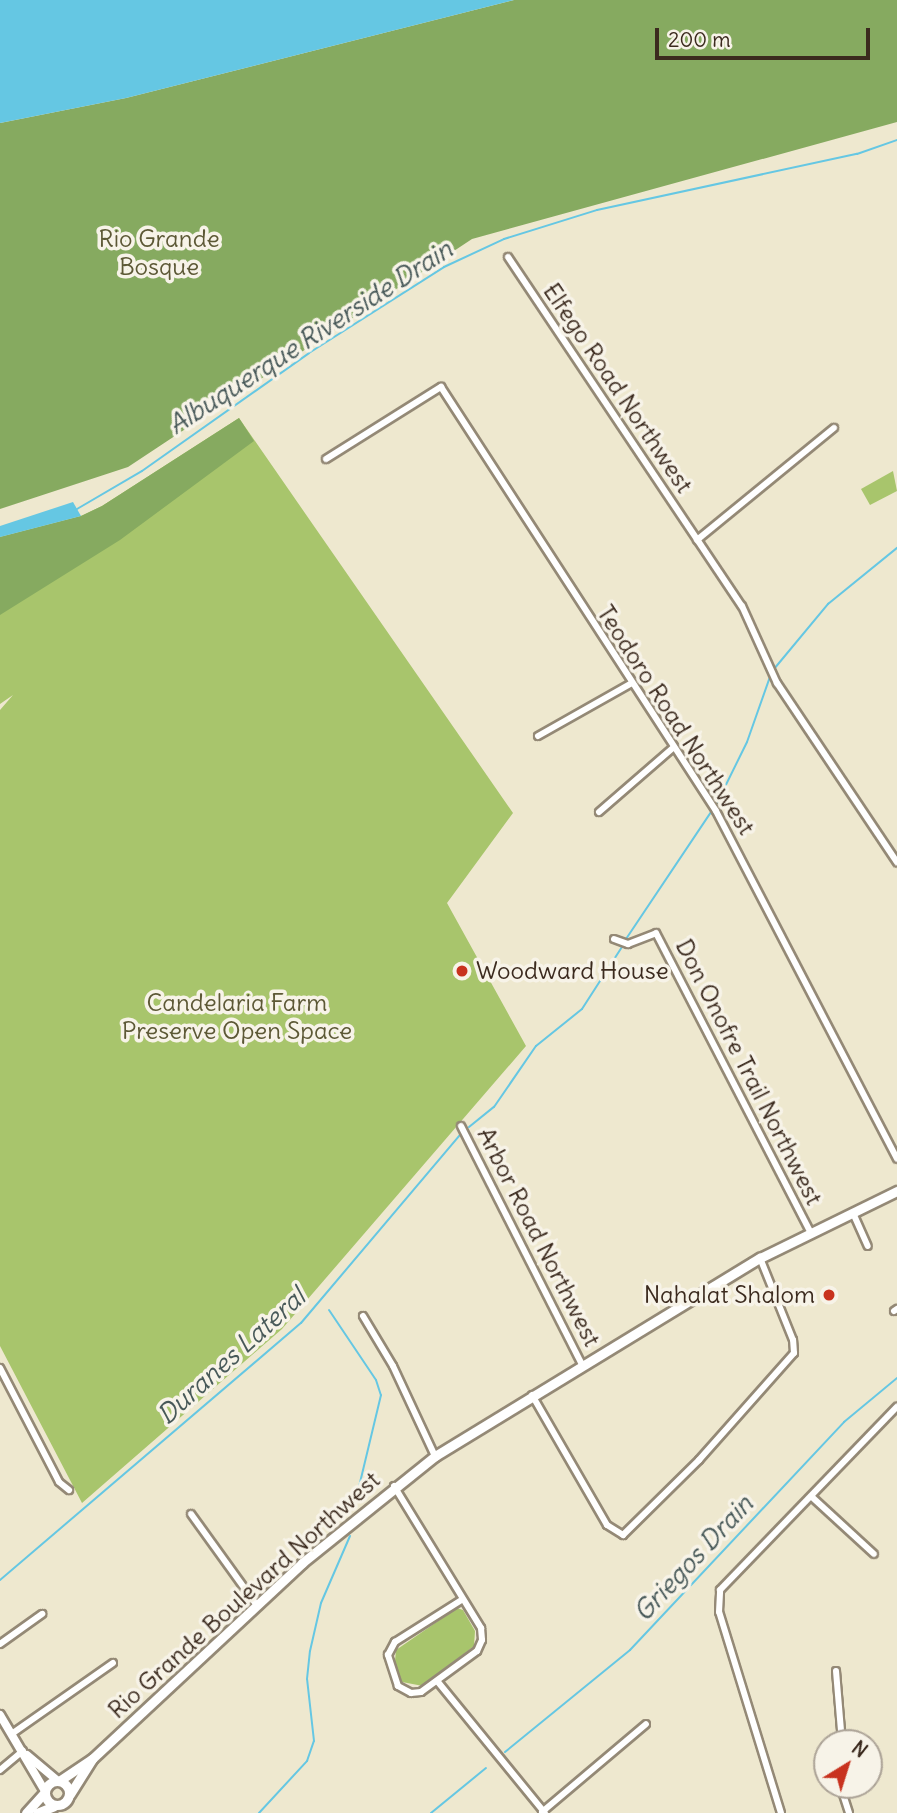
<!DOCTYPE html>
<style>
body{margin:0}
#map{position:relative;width:897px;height:1813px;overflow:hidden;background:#eee8cf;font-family:Delius,sans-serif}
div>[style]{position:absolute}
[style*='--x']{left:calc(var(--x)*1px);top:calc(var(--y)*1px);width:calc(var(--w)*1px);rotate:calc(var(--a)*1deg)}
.green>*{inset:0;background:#a8c56c}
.forest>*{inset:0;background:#86aa60}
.water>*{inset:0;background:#65c7e3}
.stream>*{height:2px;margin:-1px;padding:0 1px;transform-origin:1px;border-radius:1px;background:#65c7e3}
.roads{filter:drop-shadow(2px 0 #948976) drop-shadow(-2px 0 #948976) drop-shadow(0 2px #948976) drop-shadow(0 -2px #948976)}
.minor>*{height:6px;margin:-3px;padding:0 3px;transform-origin:3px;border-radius:3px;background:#fff}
.tertiary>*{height:8px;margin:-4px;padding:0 4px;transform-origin:4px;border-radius:4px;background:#fff}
.secondary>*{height:9px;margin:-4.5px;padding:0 4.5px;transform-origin:4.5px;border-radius:4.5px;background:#fff}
.secondary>.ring{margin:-4.5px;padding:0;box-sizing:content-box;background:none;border:9px solid #fff;border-radius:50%}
.dots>*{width:19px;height:19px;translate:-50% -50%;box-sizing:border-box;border:4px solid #f7f3e8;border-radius:50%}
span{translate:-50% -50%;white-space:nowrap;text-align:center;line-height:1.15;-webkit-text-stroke:7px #f7f3e8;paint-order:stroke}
.park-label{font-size:24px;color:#5c5835}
.street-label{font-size:24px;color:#3b2a1e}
.poi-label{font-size:24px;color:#3b2a1e}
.left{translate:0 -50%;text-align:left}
.right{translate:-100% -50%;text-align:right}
.water-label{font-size:26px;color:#485959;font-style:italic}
.north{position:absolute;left:813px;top:1729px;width:70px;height:70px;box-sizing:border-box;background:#f7f3e8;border:2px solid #aca397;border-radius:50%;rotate:38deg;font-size:19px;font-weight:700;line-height:28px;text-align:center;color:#3b2a1e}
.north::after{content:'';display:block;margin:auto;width:24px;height:32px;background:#c8321e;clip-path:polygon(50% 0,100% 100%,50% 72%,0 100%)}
.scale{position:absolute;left:655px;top:28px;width:215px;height:32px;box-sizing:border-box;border:4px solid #3b2a1e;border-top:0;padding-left:9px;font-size:21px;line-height:24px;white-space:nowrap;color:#3b2a1e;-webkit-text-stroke:5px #f7f3e8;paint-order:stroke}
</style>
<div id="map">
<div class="green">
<div style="clip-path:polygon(239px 418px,513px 813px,447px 903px,526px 1046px,282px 1329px,82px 1503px,0 1346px,0 710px,13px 695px,0 704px,0 537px,81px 516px,102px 506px)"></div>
<div style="clip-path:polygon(893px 471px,897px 491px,870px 505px,861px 489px)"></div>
<div style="clip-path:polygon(457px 1608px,463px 1610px,475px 1631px,474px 1646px,423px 1686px,402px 1682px,394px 1672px,396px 1650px)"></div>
</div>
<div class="forest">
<div style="clip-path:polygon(514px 0,897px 0,897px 122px,472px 239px,128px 467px,0 509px,0 123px,126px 98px)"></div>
<div style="clip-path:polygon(239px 418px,254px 441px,120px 540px,0 615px,0 537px,81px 516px,102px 506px)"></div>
</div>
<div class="water">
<div style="clip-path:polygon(0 0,514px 0,126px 98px,0 123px)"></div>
<div style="clip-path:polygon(73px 502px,81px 516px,0 537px,0 526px)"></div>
</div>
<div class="stream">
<div style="--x:77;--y:509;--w:75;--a:-30.3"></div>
<div style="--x:142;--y:471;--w:204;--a:-35.2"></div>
<div style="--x:309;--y:353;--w:160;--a:-32.5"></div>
<div style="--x:444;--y:267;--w:66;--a:-25"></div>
<div style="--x:504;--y:239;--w:97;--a:-17.3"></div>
<div style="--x:597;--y:210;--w:266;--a:-12.2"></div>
<div style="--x:857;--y:154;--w:42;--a:-19.3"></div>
<div style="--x:774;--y:669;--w:85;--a:-50.3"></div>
<div style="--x:828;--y:604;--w:89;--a:-39.1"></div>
<div style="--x:716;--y:805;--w:70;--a:-63.8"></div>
<div style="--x:747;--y:742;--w:72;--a:-70.6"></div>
<div style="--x:626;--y:939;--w:153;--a:-56.2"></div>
<div style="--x:469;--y:1127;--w:32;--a:-39"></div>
<div style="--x:494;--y:1107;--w:74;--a:-55.5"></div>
<div style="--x:536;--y:1046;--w:59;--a:-38.8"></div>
<div style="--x:582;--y:1009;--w:74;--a:-57.2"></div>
<div style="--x:329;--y:1310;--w:84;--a:56.1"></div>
<div style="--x:376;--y:1380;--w:16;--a:72"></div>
<div style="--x:381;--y:1395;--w:103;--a:103.5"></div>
<div style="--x:0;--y:1580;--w:396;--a:-40.5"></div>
<div style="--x:301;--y:1323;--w:248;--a:-49.8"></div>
<div style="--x:505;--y:1752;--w:161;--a:-39.2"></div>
<div style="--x:630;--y:1650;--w:313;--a:-46.8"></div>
<div style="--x:844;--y:1422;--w:69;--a:-39.7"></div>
<div style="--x:259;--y:1813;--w:71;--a:-47.3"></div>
<div style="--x:307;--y:1761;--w:21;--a:-71"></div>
<div style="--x:314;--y:1741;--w:62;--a:-96.4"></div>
<div style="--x:307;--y:1679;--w:28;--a:-84"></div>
<div style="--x:310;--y:1651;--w:49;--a:-77.1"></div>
<div style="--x:321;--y:1603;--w:73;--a:-66.6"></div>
<div style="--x:431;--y:1813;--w:71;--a:-39.3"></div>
</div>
<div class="roads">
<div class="minor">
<div style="--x:508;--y:257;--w:420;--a:56.2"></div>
<div style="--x:742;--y:606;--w:85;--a:65.6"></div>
<div style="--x:777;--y:683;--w:216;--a:56.2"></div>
<div style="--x:326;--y:459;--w:136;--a:-32.1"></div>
<div style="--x:441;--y:387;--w:505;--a:57.03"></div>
<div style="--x:716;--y:811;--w:392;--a:62.5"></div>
<div style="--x:697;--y:540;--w:177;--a:-39.3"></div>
<div style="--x:538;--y:736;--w:108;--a:-29.4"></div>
<div style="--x:599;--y:812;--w:98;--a:-40.9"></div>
<div style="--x:614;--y:939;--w:15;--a:20"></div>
<div style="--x:628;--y:944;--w:30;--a:-21"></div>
<div style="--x:656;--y:933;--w:336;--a:62.7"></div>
<div style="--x:461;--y:1126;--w:267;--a:63.1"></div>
<div style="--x:853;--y:1213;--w:36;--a:66"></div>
<div style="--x:894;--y:1311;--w:4;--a:-34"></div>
<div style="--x:363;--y:1316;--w:58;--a:59"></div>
<div style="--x:393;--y:1366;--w:99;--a:65"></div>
<div style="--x:0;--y:1368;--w:128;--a:62.6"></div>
<div style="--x:59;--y:1482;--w:13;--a:39"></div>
<div style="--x:532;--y:1395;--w:150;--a:60"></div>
<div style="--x:607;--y:1525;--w:19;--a:32"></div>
<div style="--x:623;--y:1535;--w:107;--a:-44.6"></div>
<div style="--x:699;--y:1460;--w:143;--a:-48.4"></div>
<div style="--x:794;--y:1353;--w:13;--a:-94"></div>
<div style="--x:793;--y:1340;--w:88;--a:-111.9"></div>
<div style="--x:394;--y:1486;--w:167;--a:58.5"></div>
<div style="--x:481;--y:1628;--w:12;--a:85"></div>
<div style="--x:482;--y:1640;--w:12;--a:114"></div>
<div style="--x:477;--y:1651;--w:69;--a:143.8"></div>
<div style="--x:421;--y:1692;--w:10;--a:174"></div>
<div style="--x:411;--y:1693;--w:15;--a:-152"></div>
<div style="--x:398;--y:1686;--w:33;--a:-108"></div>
<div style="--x:388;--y:1655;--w:15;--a:-62"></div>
<div style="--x:395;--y:1642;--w:80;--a:-32.3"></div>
<div style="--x:812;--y:1497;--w:84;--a:42.6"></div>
<div style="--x:191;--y:1514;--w:111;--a:54.2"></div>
<div style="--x:0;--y:1644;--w:52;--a:-35.5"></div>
<div style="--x:836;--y:1671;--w:72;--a:85.2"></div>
<div style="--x:438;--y:1682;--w:169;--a:50.8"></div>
<div style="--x:13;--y:1733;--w:122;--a:-35"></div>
<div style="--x:0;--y:1770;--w:30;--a:-40"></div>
<div style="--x:840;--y:1785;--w:29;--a:72"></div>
<div style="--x:542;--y:1812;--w:136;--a:-40.2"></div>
<div style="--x:781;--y:1813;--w:210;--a:-107.1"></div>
<div style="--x:719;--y:1612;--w:22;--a:-87"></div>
<div style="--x:720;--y:1590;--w:255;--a:-46"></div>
</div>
<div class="tertiary">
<div style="--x:0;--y:1715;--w:88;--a:59.4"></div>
<div style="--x:27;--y:1755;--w:40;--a:40"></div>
</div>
<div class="secondary">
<div class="ring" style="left:45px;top:1781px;width:15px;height:15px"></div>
<div style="--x:59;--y:1781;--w:40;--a:-34"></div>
<div style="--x:92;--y:1759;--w:287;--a:-43"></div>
<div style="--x:302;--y:1563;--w:171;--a:-38.8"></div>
<div style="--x:435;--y:1456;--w:381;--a:-31.4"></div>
<div style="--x:760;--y:1258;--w:153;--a:-26.1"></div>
<div style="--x:70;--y:1794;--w:41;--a:-57.8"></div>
<div style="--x:26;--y:1813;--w:28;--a:-48"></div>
<div style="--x:37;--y:1813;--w:18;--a:-22"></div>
</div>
</div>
<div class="dots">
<div style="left:462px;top:971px;background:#c8321e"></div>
<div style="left:829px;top:1295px;background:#c8321e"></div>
</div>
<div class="park-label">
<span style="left:159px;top:253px">Rio Grande<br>Bosque</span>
<span style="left:237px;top:1017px">Candelaria Farm<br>Preserve Open Space</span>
</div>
<div class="street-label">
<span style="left:618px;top:388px;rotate:56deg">Elfego Road Northwest</span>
<span style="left:676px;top:720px;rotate:57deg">Teodoro Road Northwest</span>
<span style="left:749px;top:1072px;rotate:63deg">Don Onofre Trail Northwest</span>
<span style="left:539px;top:1237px;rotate:63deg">Arbor Road Northwest</span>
<span style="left:244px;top:1595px;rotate:-42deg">Rio Grande Boulevard Northwest</span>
</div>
<div class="poi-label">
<span class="left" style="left:476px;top:971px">Woodward House</span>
<span class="right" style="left:815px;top:1295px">Nahalat Shalom</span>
</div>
<div class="water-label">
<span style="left:310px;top:337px;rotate:-33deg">Albuquerque Riverside Drain</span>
<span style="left:231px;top:1356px;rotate:-42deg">Duranes Lateral</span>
<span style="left:693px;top:1558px;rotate:-47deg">Griegos Drain</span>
</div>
<div class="north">N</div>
<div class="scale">200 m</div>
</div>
